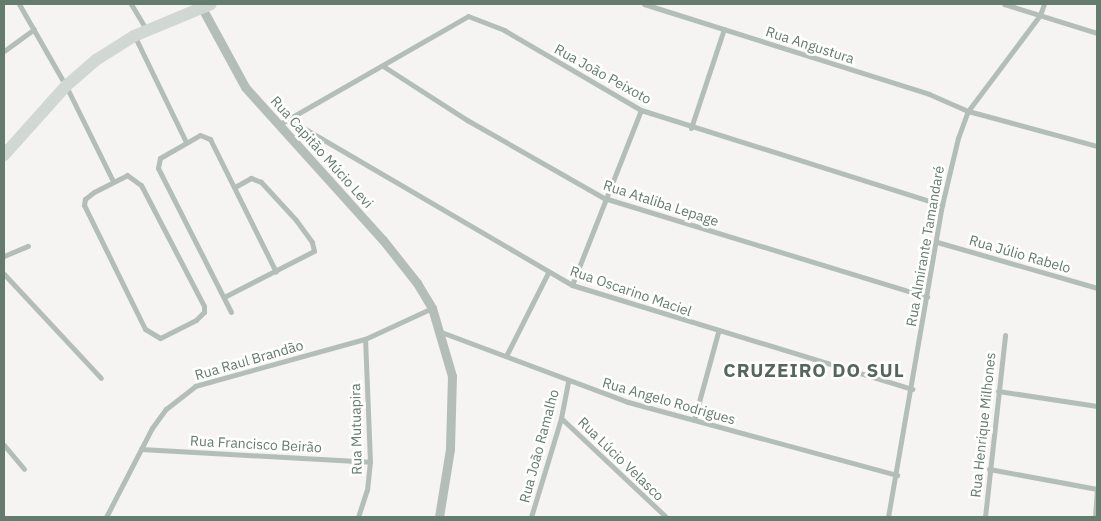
<!DOCTYPE html>
<meta charset="utf-8">
<style>
body{margin:0}
#map{position:relative;width:1101px;height:521px;overflow:hidden;background:#f6f3f3;font-family:"IBM Plex Sans",sans-serif}
div>[style]{position:absolute}
[style*='--x']{left:calc(var(--x)*1px);top:calc(var(--y)*1px);width:calc(var(--w)*1px);rotate:calc(var(--a)*1deg)}
.minor>*{height:5px;margin:-2.5px;padding:0 2.5px;transform-origin:2.5px;border-radius:2.5px;background:#b4beb8}
.tertiary>*{height:9px;margin:-4.5px;padding:0 4.5px;transform-origin:4.5px;border-radius:4.5px;background:#b4beb8}
.secondary>*{height:12px;margin:-6px;padding:0 6px;transform-origin:6px;border-radius:6px;background:#d1d8d4}
span{translate:-50% -50%;white-space:nowrap;text-align:center;line-height:1.15;-webkit-text-stroke:5px #fff;paint-order:stroke}
.street-label{font-size:14px;color:#647c6e}
.district-label{font-size:19px;color:#55675d;font-weight:700;letter-spacing:1px}
.frame{position:absolute;inset:0;border:5px solid #647c6e;pointer-events:none}
</style>
<div id="map">
<div class="minor">
<div style="--x:19;--y:4;--w:95;--a:60.2"></div>
<div style="--x:66;--y:86;--w:104;--a:63.7"></div>
<div style="--x:131;--y:4;--w:31;--a:59"></div>
<div style="--x:644;--y:4;--w:299;--a:17.5"></div>
<div style="--x:929;--y:94;--w:43;--a:23.6"></div>
<div style="--x:968;--y:111;--w:134;--a:15.2"></div>
<div style="--x:1004;--y:4;--w:97;--a:17.3"></div>
<div style="--x:135;--y:37;--w:117;--a:64.1"></div>
<div style="--x:4;--y:51;--w:37;--a:-36"></div>
<div style="--x:383;--y:66;--w:100;--a:32.7"></div>
<div style="--x:467;--y:120;--w:158;--a:29.7"></div>
<div style="--x:604;--y:198;--w:338;--a:17"></div>
<div style="--x:288;--y:119;--w:329;--a:30.3"></div>
<div style="--x:572;--y:285;--w:356;--a:17"></div>
<div style="--x:278;--y:125;--w:219;--a:-29.8"></div>
<div style="--x:468;--y:16;--w:39;--a:21"></div>
<div style="--x:504;--y:30;--w:159;--a:30.3"></div>
<div style="--x:641;--y:110;--w:316;--a:17.5"></div>
<div style="--x:691;--y:128;--w:104;--a:-71.6"></div>
<div style="--x:127;--y:175;--w:17;--a:36"></div>
<div style="--x:141;--y:185;--w:136;--a:62.5"></div>
<div style="--x:204;--y:306;--w:6;--a:90"></div>
<div style="--x:204;--y:312;--w:11;--a:135"></div>
<div style="--x:196;--y:320;--w:40;--a:153.4"></div>
<div style="--x:160;--y:338;--w:17;--a:-149"></div>
<div style="--x:145;--y:329;--w:138;--a:-116.2"></div>
<div style="--x:84;--y:205;--w:6;--a:-81"></div>
<div style="--x:85;--y:199;--w:11;--a:-38"></div>
<div style="--x:94;--y:192;--w:37;--a:-27"></div>
<div style="--x:937;--y:242;--w:166;--a:16"></div>
<div style="--x:4;--y:256;--w:26;--a:-23"></div>
<div style="--x:4;--y:274;--w:142;--a:47"></div>
<div style="--x:572;--y:285;--w:188;--a:-68.5"></div>
<div style="--x:224;--y:297;--w:101;--a:-27.1"></div>
<div style="--x:314;--y:251;--w:9;--a:-103"></div>
<div style="--x:312;--y:242;--w:27;--a:-126"></div>
<div style="--x:296;--y:220;--w:52;--a:-132.6"></div>
<div style="--x:261;--y:182;--w:11;--a:-158"></div>
<div style="--x:251;--y:178;--w:18;--a:151"></div>
<div style="--x:231;--y:312;--w:161;--a:-116.9"></div>
<div style="--x:158;--y:168;--w:10;--a:-79"></div>
<div style="--x:160;--y:158;--w:46;--a:-29.9"></div>
<div style="--x:200;--y:135;--w:11;--a:22"></div>
<div style="--x:210;--y:139;--w:148;--a:63.6"></div>
<div style="--x:441;--y:332;--w:200;--a:20.5"></div>
<div style="--x:628;--y:402;--w:279;--a:15.2"></div>
<div style="--x:506;--y:356;--w:93;--a:-63.2"></div>
<div style="--x:998;--y:391;--w:100;--a:8.6"></div>
<div style="--x:561;--y:418;--w:144;--a:43.3"></div>
<div style="--x:694;--y:420;--w:91;--a:-74.7"></div>
<div style="--x:4;--y:445;--w:31;--a:50"></div>
<div style="--x:141;--y:449;--w:229;--a:3.2"></div>
<div style="--x:989;--y:469;--w:110;--a:10.5"></div>
<div style="--x:106;--y:517;--w:100;--a:-62.7"></div>
<div style="--x:152;--y:428;--w:24;--a:-54"></div>
<div style="--x:166;--y:409;--w:37;--a:-38"></div>
<div style="--x:195;--y:386;--w:176;--a:-15.5"></div>
<div style="--x:365;--y:339;--w:74;--a:-24.8"></div>
<div style="--x:358;--y:517;--w:28;--a:-72"></div>
<div style="--x:367;--y:490;--w:28;--a:-84"></div>
<div style="--x:370;--y:462;--w:123;--a:-92.3"></div>
<div style="--x:531;--y:517;--w:103;--a:-73.1"></div>
<div style="--x:561;--y:418;--w:37;--a:-79"></div>
<div style="--x:888;--y:517;--w:317;--a:-80.2"></div>
<div style="--x:942;--y:205;--w:69;--a:-76.6"></div>
<div style="--x:958;--y:138;--w:29;--a:-70"></div>
<div style="--x:968;--y:111;--w:120;--a:-53.1"></div>
<div style="--x:1040;--y:15;--w:12;--a:-70"></div>
<div style="--x:985;--y:517;--w:183;--a:-83.7"></div>
<div style="--x:1095;--y:517;--w:28;--a:-86"></div>
</div>
<div class="tertiary">
<div style="--x:202;--y:8;--w:90;--a:61.4"></div>
<div style="--x:245;--y:87;--w:206;--a:48"></div>
<div style="--x:383;--y:240;--w:55;--a:51.7"></div>
<div style="--x:417;--y:283;--w:29;--a:59"></div>
<div style="--x:432;--y:308;--w:71;--a:73.6"></div>
<div style="--x:452;--y:376;--w:73;--a:91.6"></div>
<div style="--x:450;--y:449;--w:69;--a:99.2"></div>
</div>
<div class="secondary">
<div style="--x:4;--y:155;--w:93;--a:-48.1"></div>
<div style="--x:66;--y:86;--w:40;--a:-41"></div>
<div style="--x:96;--y:60;--w:45;--a:-32.3"></div>
<div style="--x:134;--y:36;--w:83;--a:-22.6"></div>
</div>
<div class="street-label">
<span style="left:810px;top:45px;rotate:18deg">Rua Angustura</span>
<span style="left:603px;top:74px;rotate:29deg">Rua João Peixoto</span>
<span style="left:322px;top:152px;rotate:48deg">Rua Capitão Múcio Levi</span>
<span style="left:661px;top:203px;rotate:18deg">Rua Ataliba Lepage</span>
<span style="left:925px;top:246px;rotate:-80deg">Rua Almirante Tamandaré</span>
<span style="left:1020px;top:254px;rotate:16deg">Rua Júlio Rabelo</span>
<span style="left:631px;top:291px;rotate:19deg">Rua Oscarino Maciel</span>
<span style="left:249px;top:360px;rotate:-16deg">Rua Raul Brandão</span>
<span style="left:669px;top:401px;rotate:16deg">Rua Angelo Rodrigues</span>
<span style="left:983px;top:425px;rotate:-84deg">Rua Henrique Milhones</span>
<span style="left:356px;top:429px;rotate:-91deg">Rua Mutuapira</span>
<span style="left:256px;top:444px;rotate:3deg">Rua Francisco Beirão</span>
<span style="left:539px;top:446px;rotate:-75deg">Rua João Ramalho</span>
<span style="left:621px;top:459px;rotate:44deg">Rua Lúcio Velasco</span>
</div>
<div class="district-label">
<span style="left:814px;top:371px">CRUZEIRO DO SUL</span>
</div>
<div class="frame"></div>
</div>
